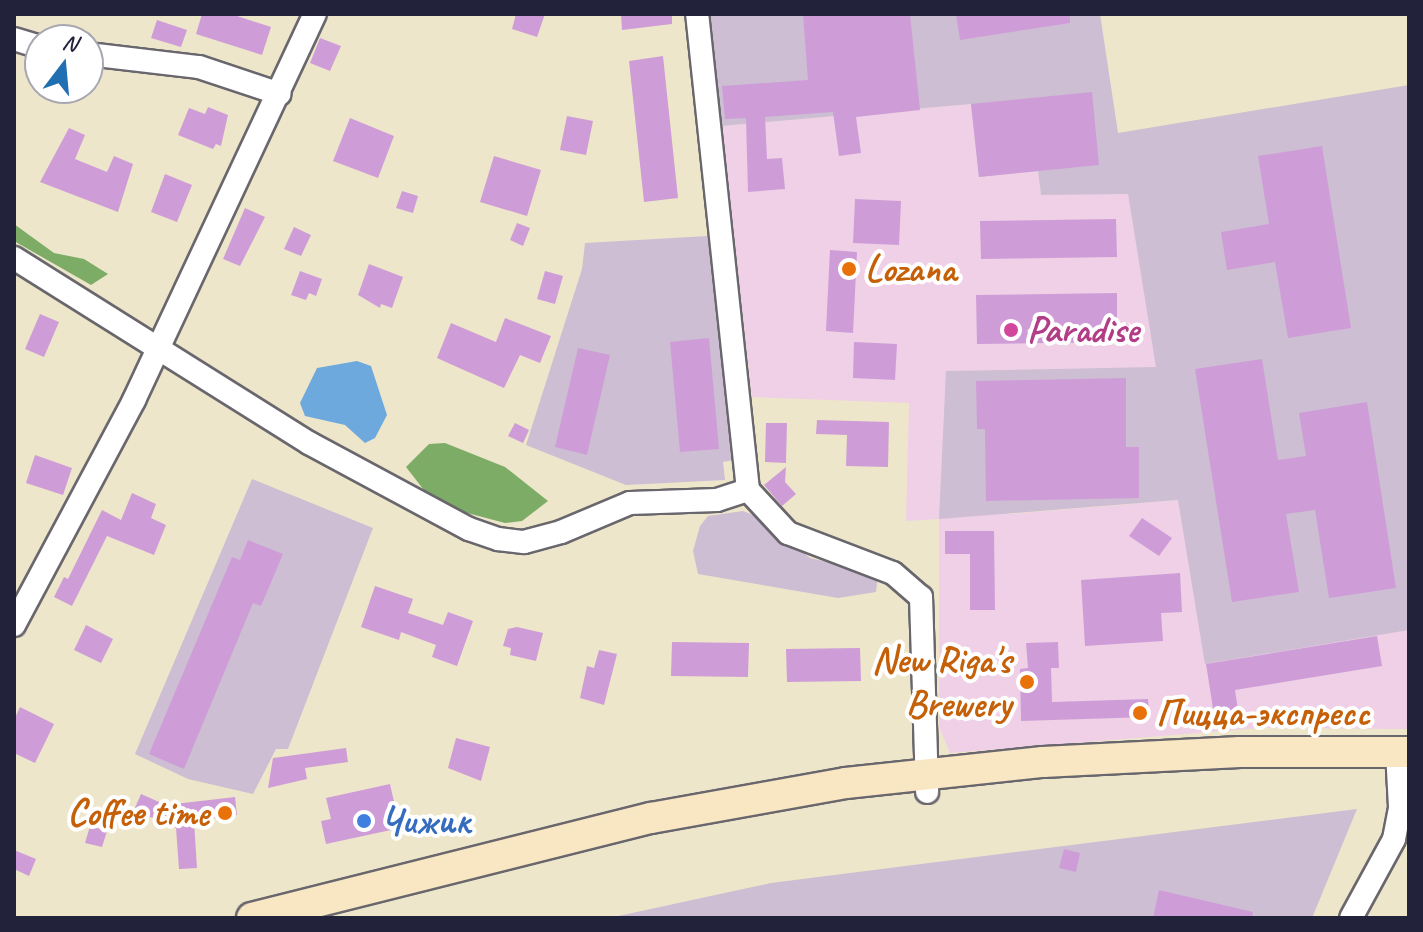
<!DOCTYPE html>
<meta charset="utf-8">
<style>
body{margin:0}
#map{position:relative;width:1423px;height:932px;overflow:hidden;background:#eee6ca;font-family:Caveat,sans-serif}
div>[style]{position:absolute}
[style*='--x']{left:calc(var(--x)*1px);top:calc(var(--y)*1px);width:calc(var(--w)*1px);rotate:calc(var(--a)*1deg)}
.built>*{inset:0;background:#efd0e7}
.industrial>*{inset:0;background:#cdbed3}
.forest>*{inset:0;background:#7cac66}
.water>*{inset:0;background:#6ea9de}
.building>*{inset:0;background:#ce9dd7}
.roads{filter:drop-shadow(2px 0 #69676d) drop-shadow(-2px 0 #69676d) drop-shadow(0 2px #69676d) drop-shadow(0 -2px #69676d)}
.minor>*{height:22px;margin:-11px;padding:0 11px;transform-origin:11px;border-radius:11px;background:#fff}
.secondary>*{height:30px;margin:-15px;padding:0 15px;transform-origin:15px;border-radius:15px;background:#f9e7c3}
.dots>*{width:22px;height:22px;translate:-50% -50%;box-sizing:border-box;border:4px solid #fff;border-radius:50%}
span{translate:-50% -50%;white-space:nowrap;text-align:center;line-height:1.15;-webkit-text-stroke:8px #fff;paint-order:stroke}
.food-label{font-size:38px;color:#c56008;font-weight:700}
.left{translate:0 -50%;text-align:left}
.right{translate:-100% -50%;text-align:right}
.hotel-label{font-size:38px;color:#b23c85;font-weight:700}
.shop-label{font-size:38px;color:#366cbe;font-weight:700}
.frame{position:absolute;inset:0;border:16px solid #22223b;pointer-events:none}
.north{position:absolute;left:24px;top:24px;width:80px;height:80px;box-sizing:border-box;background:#fff;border:2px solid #a7a7b1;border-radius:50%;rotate:16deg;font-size:22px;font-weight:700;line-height:32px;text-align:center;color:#22223b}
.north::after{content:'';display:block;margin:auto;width:28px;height:36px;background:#1f6fb2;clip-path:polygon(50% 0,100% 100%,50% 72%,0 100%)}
</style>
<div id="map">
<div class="built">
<div style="clip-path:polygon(971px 104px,1038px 171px,1041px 195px,1128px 193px,1157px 368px,946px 371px,1010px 514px,1179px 500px,1206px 663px,1409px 630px,1409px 729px,1260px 728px,950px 753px,939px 727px,939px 519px,906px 521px,909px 403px,752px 397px,721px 126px)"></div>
</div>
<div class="industrial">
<div style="clip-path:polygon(710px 14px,1100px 14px,1118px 133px,1409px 85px,1409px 630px,1205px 664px,1178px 500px,939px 519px,946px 371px,1156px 367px,1128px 194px,1041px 195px,1038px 171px,979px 177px,971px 104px,721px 126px)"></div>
<div style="clip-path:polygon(708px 236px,733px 460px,723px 462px,725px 480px,626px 485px,526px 445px,582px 269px,585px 243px)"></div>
<div style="clip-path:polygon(252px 479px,373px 528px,288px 749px,276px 749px,253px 794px,188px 779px,135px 754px)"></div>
<div style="clip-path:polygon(743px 511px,758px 517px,810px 558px,878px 574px,876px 592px,838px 598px,698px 574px,693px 551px,700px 526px,708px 516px)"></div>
<div style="clip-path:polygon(1357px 809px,1312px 918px,609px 918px,771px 883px)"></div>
</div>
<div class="forest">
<div style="clip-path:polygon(14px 224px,54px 253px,84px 259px,108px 274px,91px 285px,14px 241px)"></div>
<div style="clip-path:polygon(445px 443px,505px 467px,548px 501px,522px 521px,505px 523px,456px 510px,427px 494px,406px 467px,429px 444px)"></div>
</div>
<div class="water">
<div style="clip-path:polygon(357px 361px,371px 366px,387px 415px,375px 438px,365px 443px,345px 425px,305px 416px,300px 403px,317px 368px)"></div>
</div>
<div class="building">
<div style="clip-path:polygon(202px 14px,231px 14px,271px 27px,262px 55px,196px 34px)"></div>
<div style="clip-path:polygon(516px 14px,545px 14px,537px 37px,512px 29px)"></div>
<div style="clip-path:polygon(621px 14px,672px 14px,672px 24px,622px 30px)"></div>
<div style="clip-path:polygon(803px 14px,910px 14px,920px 110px,856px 117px,861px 153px,839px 156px,833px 112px,765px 117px,767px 159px,782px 158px,785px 189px,748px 192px,746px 118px,725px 119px,722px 86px,808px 80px)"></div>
<div style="clip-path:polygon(956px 14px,1070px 14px,1070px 23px,960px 40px)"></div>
<div style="clip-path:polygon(157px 20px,187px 30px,181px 47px,151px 38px)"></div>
<div style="clip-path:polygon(320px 38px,341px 46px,330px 71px,310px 63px)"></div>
<div style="clip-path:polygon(663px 56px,678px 198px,644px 202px,629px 61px)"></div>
<div style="clip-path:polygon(1092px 92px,1099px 165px,979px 177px,971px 104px)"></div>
<div style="clip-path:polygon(208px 107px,228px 115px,221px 146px,216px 144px,213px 149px,178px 135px,189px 108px,205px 114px)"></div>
<div style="clip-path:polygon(567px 116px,593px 121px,586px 155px,560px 150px)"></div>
<div style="clip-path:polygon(350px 118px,394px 136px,378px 178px,333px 161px)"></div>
<div style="clip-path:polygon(69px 128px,85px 135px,75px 159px,107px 172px,114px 156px,133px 164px,118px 212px,40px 182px)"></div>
<div style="clip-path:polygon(1322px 146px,1351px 328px,1288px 338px,1275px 262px,1227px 270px,1221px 232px,1269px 224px,1258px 156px)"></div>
<div style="clip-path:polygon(494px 156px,541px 170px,527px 216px,480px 202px)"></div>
<div style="clip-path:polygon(165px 174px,192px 185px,177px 222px,151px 212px)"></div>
<div style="clip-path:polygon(402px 191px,418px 196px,413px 213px,396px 208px)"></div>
<div style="clip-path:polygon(855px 199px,901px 201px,899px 245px,853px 243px)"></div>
<div style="clip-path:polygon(245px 208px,265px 217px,240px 266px,223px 259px)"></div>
<div style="clip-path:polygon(1116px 219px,1117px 257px,981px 259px,980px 221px)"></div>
<div style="clip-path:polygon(517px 223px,530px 228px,523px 246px,510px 240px)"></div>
<div style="clip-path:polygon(294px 227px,311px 235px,301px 256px,284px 249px)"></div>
<div style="clip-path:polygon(830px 250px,857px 252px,853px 333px,826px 331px)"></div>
<div style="clip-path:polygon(369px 264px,403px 277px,392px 308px,381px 304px,380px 308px,358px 295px)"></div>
<div style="clip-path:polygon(300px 271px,322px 279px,316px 296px,309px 293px,306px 300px,291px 295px)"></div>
<div style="clip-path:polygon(545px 271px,563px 276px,555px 304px,537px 299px)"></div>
<div style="clip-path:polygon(1117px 293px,1117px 342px,977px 344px,976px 295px)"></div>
<div style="clip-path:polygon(40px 314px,59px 322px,44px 357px,25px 349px)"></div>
<div style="clip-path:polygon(505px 318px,551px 336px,540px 363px,520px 355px,504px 388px,437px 358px,451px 323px,496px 342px)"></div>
<div style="clip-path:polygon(709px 338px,719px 449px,680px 452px,670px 342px)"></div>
<div style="clip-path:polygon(854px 342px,897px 344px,895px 380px,853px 378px)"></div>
<div style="clip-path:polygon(578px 348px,610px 355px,587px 455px,555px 447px)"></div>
<div style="clip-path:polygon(1262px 359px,1278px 460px,1306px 456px,1299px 413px,1367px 402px,1396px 588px,1329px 598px,1315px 510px,1286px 514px,1299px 592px,1232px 602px,1195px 369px)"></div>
<div style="clip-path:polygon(1126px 378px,1126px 447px,1139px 447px,1139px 498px,986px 501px,985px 429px,977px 429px,976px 381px)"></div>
<div style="clip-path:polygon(817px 420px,889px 422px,888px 467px,846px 466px,847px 435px,816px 434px)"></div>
<div style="clip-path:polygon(515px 423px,529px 430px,523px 443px,508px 436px)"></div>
<div style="clip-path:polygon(766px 423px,787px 423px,786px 463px,765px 462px)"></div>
<div style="clip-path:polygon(35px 455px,72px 468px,63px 495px,26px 483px)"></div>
<div style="clip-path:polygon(786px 467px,785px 482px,796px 494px,782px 506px,764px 485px)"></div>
<div style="clip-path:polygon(132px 493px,156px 504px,151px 518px,166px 525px,154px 555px,107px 536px,72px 606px,54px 597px,64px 577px,68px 579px,102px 510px,121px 520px)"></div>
<div style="clip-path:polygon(1142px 518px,1172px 538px,1159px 556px,1129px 536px)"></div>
<div style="clip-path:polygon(945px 531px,994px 531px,995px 610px,970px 610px,970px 554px,945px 554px)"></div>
<div style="clip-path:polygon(248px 540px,283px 554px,261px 606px,253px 603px,184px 769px,149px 754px,232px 557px,240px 560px)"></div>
<div style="clip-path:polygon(1180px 573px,1182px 612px,1161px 613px,1163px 641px,1085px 646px,1081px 580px)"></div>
<div style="clip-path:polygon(375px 586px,413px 599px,408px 613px,443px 625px,448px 612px,473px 621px,457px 666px,432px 657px,436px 645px,401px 632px,399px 640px,361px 627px)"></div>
<div style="clip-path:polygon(86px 625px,113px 639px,101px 663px,74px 650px)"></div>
<div style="clip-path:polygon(517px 627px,543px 633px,536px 661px,510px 655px,511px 648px,503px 646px,508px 629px)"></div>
<div style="clip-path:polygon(1377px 636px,1382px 666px,1235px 690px,1239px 717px,1215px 721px,1206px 664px)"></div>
<div style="clip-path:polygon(672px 642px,749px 643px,748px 677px,671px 676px)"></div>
<div style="clip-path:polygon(1058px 642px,1059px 668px,1051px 668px,1052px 702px,1148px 699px,1149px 717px,1021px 721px,1020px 669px,1028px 668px,1026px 643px)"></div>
<div style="clip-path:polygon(860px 648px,861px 681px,787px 682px,786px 649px)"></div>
<div style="clip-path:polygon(599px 650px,617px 654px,604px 705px,580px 698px,587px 666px,594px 668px)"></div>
<div style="clip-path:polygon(20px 707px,54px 724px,35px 763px,14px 753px,14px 720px)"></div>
<div style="clip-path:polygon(456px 738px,490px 747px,481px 781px,448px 768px)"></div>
<div style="clip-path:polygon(346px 748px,348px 762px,305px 768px,307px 779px,268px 788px,273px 758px)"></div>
<div style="clip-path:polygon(390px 784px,400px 828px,326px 844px,321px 821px,331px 819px,326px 798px)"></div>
<div style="clip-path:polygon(141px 794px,166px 805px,235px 797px,237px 815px,194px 821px,197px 868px,179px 869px,176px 828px,134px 810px)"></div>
<div style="clip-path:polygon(90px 826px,107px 831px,102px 847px,85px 843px)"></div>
<div style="clip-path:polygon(1064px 849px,1080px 853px,1076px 872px,1059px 868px)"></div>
<div style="clip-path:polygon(14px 850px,36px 859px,29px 876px,14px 869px)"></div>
<div style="clip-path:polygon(1159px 890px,1253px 912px,1252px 918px,1153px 918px)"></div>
</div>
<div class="roads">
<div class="minor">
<div style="--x:14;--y:39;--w:27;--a:17"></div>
<div style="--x:88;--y:54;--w:112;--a:6.7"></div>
<div style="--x:199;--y:67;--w:85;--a:18.4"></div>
<div style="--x:14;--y:258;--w:348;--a:32.1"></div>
<div style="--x:309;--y:443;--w:182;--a:28.3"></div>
<div style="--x:469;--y:529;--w:31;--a:19"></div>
<div style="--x:498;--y:539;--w:26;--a:7"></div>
<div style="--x:524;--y:542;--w:38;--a:-15"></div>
<div style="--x:561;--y:532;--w:75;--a:-22.8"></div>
<div style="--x:630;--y:503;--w:87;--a:-2"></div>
<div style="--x:717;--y:500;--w:33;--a:-18"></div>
<div style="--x:748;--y:490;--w:479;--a:-96.1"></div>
<div style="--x:748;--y:490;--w:59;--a:47.1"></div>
<div style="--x:788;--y:533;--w:112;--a:20.9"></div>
<div style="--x:893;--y:573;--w:37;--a:41"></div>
<div style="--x:921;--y:597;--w:195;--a:88.2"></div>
<div style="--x:14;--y:625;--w:255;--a:-61.9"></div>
<div style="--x:134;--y:400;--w:426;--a:-64.9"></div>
<div style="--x:1351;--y:918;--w:90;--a:-61.4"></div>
<div style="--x:1394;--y:839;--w:33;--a:-79"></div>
<div style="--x:1400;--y:807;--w:56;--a:-93.1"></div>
</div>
<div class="secondary">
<div style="--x:252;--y:918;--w:411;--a:-14.1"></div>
<div style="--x:651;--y:818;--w:198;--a:-10.2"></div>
<div style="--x:846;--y:783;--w:198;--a:-6.1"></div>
<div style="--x:1043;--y:762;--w:197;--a:-2.9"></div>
<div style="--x:1240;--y:752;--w:169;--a:0"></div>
</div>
</div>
<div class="dots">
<div style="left:849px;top:269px;background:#e8710a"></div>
<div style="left:1011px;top:330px;background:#d1479c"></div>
<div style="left:1027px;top:682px;background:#e8710a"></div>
<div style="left:1140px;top:713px;background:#e8710a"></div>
<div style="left:225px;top:813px;background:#e8710a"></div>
<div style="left:364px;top:821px;background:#3f7fe0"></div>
</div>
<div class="food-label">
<span class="left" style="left:865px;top:269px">Lozana</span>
<span class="right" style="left:1011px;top:682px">New Riga's<br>Brewery</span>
<span class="left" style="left:1156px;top:713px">Пицца-экспресс</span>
<span class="right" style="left:209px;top:813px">Coffee time</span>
</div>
<div class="hotel-label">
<span class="left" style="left:1027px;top:330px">Paradise</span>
</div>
<div class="shop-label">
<span class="left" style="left:380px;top:821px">Чижик</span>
</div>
<div class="frame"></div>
<div class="north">N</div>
</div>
